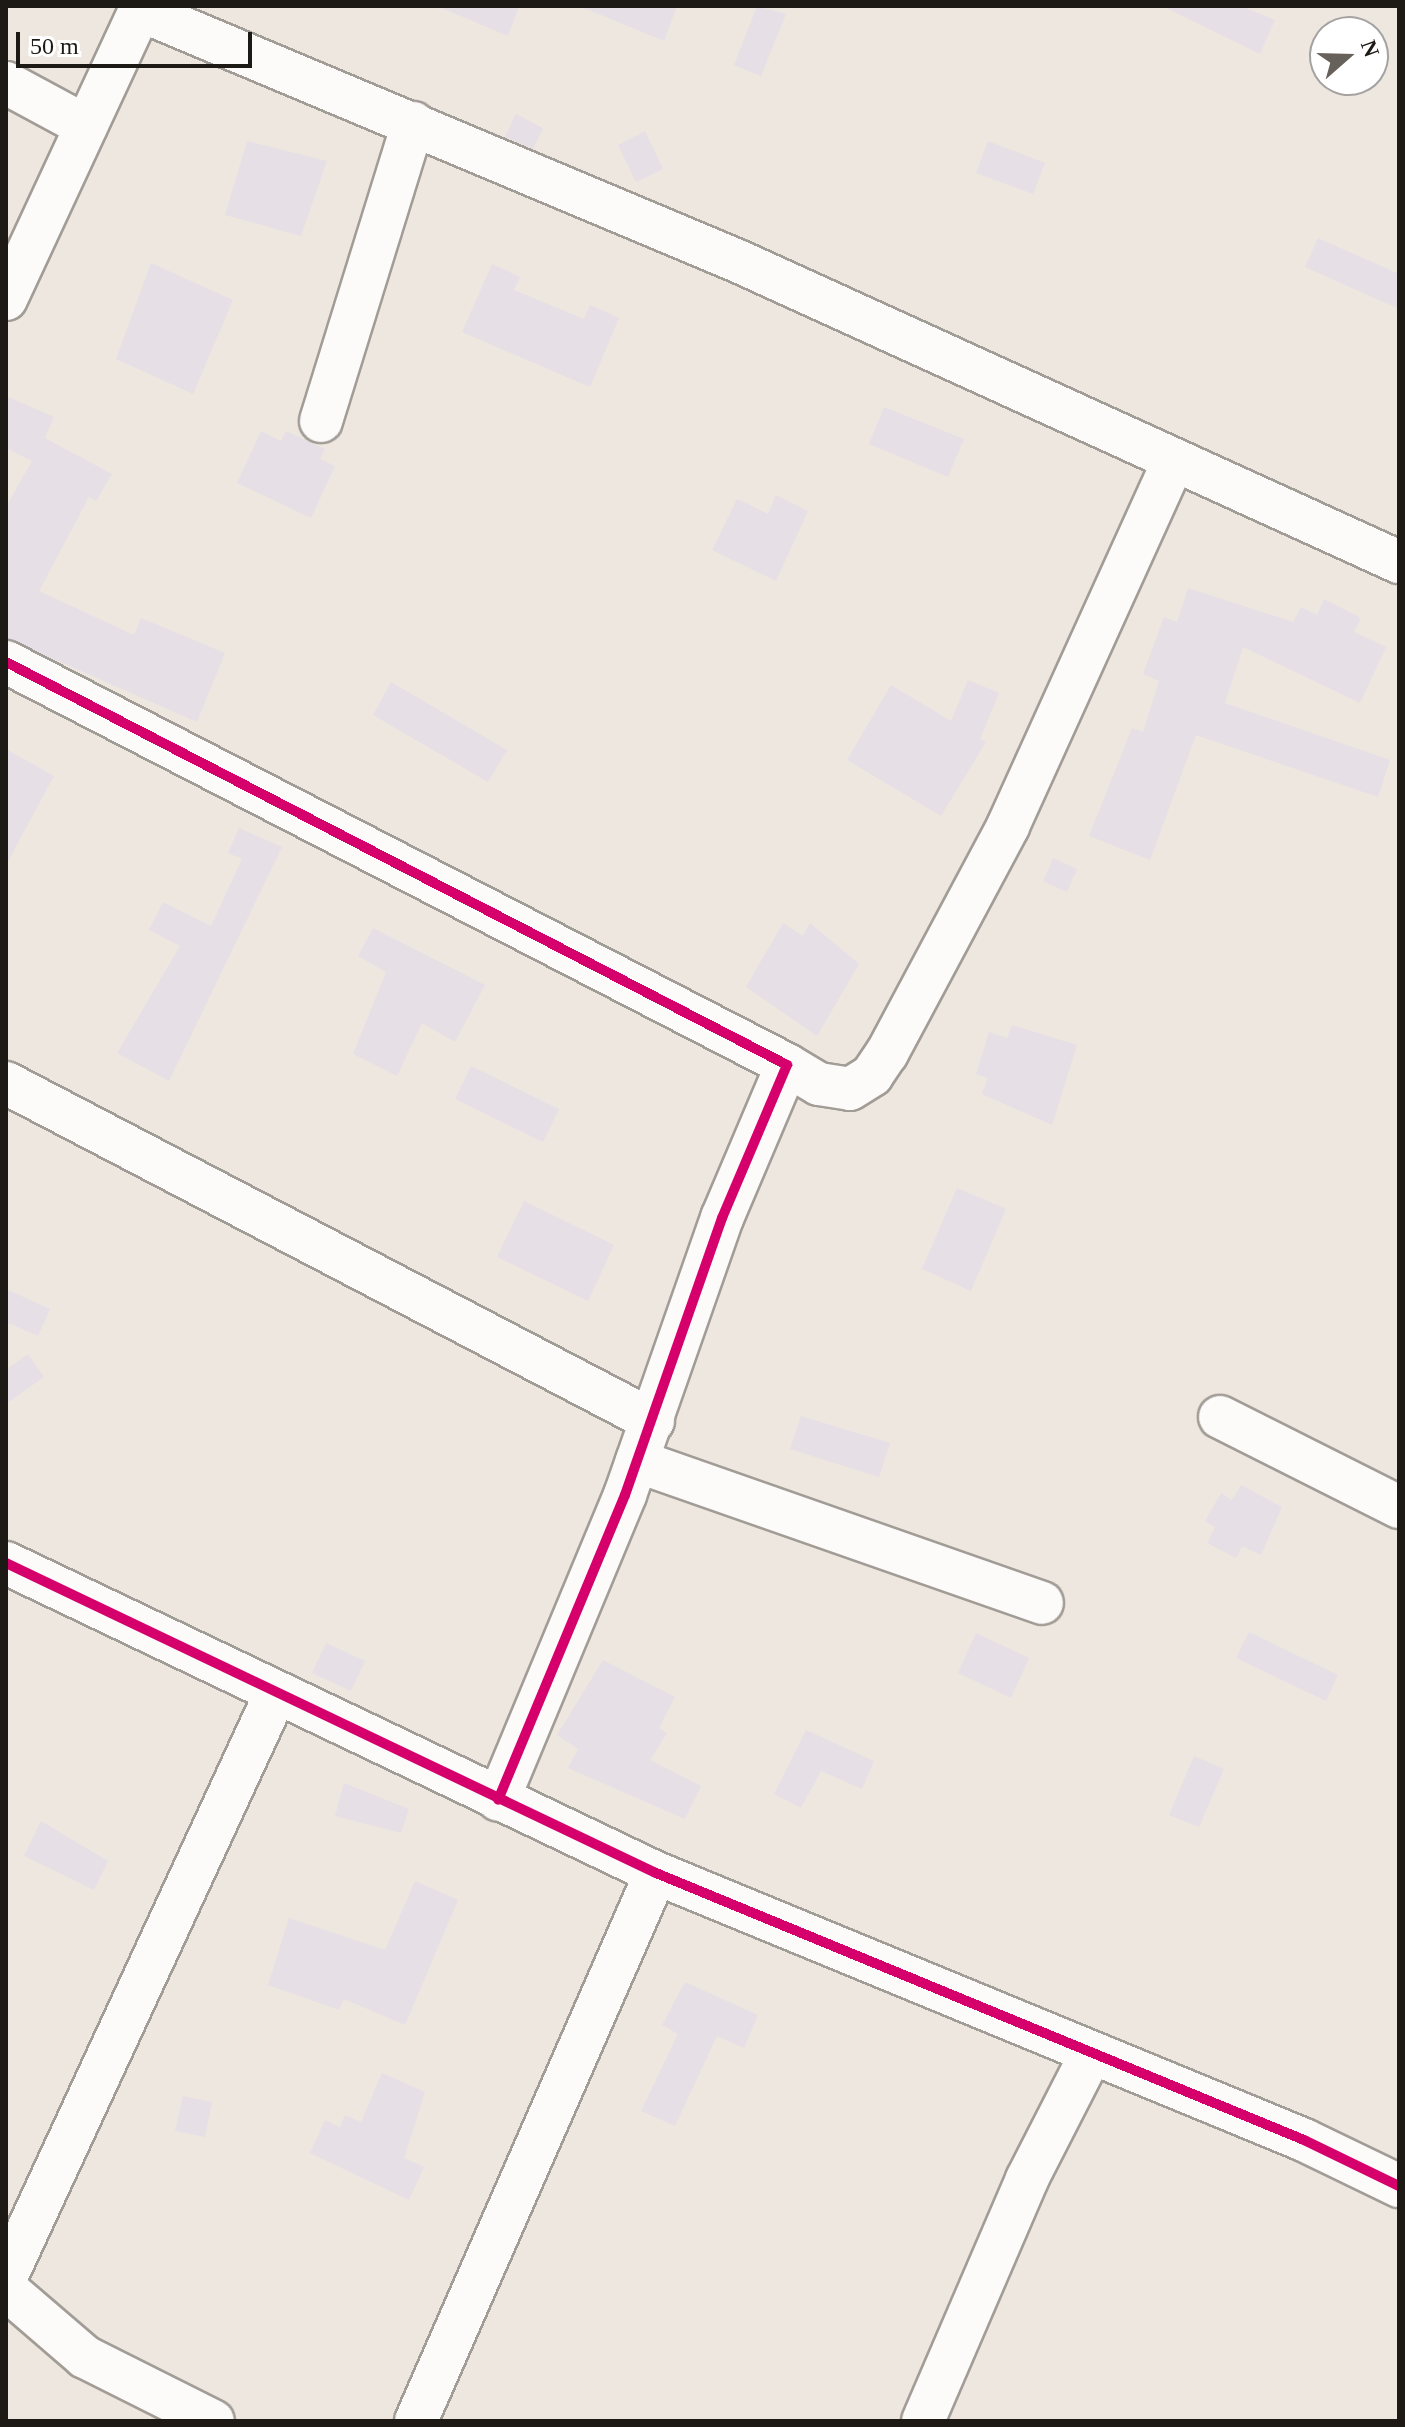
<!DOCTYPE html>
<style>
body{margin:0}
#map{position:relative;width:1405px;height:2427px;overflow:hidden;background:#eee7df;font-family:Georgia,serif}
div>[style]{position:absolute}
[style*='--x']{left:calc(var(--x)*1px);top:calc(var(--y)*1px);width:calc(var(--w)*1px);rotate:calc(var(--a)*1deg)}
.building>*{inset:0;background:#e6dfe6}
.roads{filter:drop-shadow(2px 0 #a29c96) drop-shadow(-2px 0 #a29c96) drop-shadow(0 2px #a29c96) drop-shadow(0 -2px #a29c96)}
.minor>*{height:42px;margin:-21px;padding:0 21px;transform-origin:21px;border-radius:21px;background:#fcfbfa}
.cycleway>*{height:10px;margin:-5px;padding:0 5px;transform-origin:5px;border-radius:5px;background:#d6006c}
span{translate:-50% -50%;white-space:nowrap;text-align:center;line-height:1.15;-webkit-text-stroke:6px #fff;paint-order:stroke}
.frame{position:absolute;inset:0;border:8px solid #1d1914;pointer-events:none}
.north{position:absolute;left:1309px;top:16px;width:80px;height:80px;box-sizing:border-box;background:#fff;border:2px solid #a5a3a1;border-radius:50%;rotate:70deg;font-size:22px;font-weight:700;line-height:32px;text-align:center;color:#1d1914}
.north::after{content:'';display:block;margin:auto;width:28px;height:36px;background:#66615b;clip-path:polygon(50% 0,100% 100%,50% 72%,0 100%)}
.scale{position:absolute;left:16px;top:32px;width:236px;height:36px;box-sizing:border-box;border:4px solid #1d1914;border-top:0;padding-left:10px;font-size:24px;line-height:28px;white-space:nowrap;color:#1d1914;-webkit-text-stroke:6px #fff;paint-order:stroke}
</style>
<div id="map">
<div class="building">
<div style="clip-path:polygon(437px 6px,519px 6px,508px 36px)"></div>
<div style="clip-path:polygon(579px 6px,677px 6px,664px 41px)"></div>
<div style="clip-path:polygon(757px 6px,786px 14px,761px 76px,734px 65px)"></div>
<div style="clip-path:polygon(1162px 6px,1241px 6px,1275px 20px,1260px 54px)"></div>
<div style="clip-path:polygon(516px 114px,543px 128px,533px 149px,505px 137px)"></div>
<div style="clip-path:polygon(645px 131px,663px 169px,636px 182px,618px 145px)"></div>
<div style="clip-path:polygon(247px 141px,327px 161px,301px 236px,225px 215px)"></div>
<div style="clip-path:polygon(988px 141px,1045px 163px,1033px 194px,976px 173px)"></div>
<div style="clip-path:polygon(1318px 238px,1399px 274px,1399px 309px,1305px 267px)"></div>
<div style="clip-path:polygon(151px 263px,233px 300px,193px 394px,116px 359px)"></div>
<div style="clip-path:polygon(492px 264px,520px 277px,514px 290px,584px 319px,590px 305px,619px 318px,590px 387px,462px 332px)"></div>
<div style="clip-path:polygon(6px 396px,54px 417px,45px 438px,112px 474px,96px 501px,89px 497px,39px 591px,134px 635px,141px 618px,225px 653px,197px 722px,6px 638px,6px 507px,32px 461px,6px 448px)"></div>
<div style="clip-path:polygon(884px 407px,964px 439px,948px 477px,869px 444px)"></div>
<div style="clip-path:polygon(261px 431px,281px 441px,286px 431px,325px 449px,320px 459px,335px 466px,311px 518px,237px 483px)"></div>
<div style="clip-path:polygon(776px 495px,808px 511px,776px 581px,712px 550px,737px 499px,768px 514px)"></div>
<div style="clip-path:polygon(1188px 588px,1293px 622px,1301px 607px,1317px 615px,1324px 599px,1361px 618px,1354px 632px,1386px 647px,1360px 703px,1243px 647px,1225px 703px,1390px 760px,1378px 797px,1196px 735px,1150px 860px,1089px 836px,1132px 728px,1143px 732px,1159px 681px,1143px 674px,1164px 617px,1177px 622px)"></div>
<div style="clip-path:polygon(968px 680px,999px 693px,980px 739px,986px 742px,941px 816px,847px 760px,891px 685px,951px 721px)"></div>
<div style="clip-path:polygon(391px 682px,507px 750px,488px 782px,373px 715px)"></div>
<div style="clip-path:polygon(6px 749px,54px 776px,6px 865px)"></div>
<div style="clip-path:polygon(239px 828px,282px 847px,169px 1081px,117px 1053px,180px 946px,149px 930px,163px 902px,211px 926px,242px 859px,228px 853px)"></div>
<div style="clip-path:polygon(1053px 858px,1077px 869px,1067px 892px,1043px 881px)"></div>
<div style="clip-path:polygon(783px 923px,803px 936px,810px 923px,859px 964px,817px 1036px,746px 987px)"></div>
<div style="clip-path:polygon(373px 928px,485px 985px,455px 1042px,422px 1023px,397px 1076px,353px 1054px,386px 972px,358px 956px)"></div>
<div style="clip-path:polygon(1012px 1025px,1077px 1045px,1052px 1125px,982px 1094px,988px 1078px,976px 1074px,989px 1032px,1007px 1038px)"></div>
<div style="clip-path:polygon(471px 1066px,559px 1109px,543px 1142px,455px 1099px)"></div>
<div style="clip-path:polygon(957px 1188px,1006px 1209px,971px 1291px,922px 1269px)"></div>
<div style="clip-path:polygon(524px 1201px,614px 1245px,588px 1301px,497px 1257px)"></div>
<div style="clip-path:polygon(6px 1289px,50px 1309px,38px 1336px,6px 1322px)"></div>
<div style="clip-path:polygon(28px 1354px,44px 1377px,6px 1404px,6px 1370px)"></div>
<div style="clip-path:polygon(801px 1416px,890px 1443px,879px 1477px,790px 1449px)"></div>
<div style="clip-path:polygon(1241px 1485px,1282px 1507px,1261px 1555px,1242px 1546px,1236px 1558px,1207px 1543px,1215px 1527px,1205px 1521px,1221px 1493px,1232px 1500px)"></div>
<div style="clip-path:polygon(1249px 1632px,1338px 1675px,1326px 1701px,1236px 1658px)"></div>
<div style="clip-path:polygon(976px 1633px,1029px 1658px,1011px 1698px,958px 1673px)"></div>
<div style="clip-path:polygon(326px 1643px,365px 1661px,351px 1691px,312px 1673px)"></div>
<div style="clip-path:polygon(603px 1660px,675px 1697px,659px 1728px,667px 1733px,650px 1760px,701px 1786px,685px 1819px,568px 1768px,578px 1749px,557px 1735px)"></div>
<div style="clip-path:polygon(806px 1730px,874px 1761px,862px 1789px,821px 1771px,801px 1808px,774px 1794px)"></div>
<div style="clip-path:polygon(1194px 1756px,1224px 1769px,1199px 1827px,1169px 1815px)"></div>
<div style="clip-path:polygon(344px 1783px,409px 1809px,401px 1833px,335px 1816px)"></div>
<div style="clip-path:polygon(41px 1821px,108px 1861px,94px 1890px,24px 1856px)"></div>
<div style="clip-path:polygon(415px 1881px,458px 1900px,405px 2025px,344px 1999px,339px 2010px,268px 1985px,289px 1918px,385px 1950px)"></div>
<div style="clip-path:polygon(685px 1982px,758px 2015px,744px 2048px,717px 2036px,675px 2126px,641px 2111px,678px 2034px,662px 2025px)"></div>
<div style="clip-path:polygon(382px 2073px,425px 2092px,404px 2158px,424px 2167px,409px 2200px,310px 2153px,325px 2120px,340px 2127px,345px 2115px,361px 2122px)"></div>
<div style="clip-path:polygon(183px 2096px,212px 2102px,205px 2137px,175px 2131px)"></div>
</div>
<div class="roads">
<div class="minor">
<div style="--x:140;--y:10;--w:651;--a:22.78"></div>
<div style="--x:740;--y:262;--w:724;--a:24.48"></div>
<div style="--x:6;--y:83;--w:91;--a:28.3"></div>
<div style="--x:6;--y:299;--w:323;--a:-65.1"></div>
<div style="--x:321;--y:421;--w:312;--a:-72.8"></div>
<div style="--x:6;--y:662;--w:879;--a:27.29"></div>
<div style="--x:787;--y:1065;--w:166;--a:113"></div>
<div style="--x:722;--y:1218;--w:293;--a:109.3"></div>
<div style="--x:625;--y:1495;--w:330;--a:112.6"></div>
<div style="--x:787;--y:1065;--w:37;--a:31"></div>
<div style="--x:819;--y:1084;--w:31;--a:9"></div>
<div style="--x:850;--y:1089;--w:26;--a:-32"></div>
<div style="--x:872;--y:1075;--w:27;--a:-56"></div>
<div style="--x:887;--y:1053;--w:257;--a:-61.9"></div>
<div style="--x:1008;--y:826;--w:400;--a:-65.6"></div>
<div style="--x:6;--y:1083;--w:730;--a:27.58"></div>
<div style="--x:1220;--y:1417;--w:200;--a:26.7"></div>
<div style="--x:637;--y:1461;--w:429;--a:19.3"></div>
<div style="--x:6;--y:1563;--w:720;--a:25.5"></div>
<div style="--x:656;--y:1873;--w:701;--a:22.39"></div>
<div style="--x:1304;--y:2140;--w:106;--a:25.8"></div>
<div style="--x:6;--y:2277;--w:641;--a:-65.19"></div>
<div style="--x:6;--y:2289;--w:104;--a:40.7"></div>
<div style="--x:85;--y:2357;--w:143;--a:26.6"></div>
<div style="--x:416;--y:2421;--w:598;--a:-66.35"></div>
<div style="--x:923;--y:2421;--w:263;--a:-66.7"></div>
<div style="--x:1027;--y:2179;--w:138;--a:-62.9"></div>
</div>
</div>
<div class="cycleway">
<div style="--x:6;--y:662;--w:879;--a:27.29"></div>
<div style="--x:787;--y:1065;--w:166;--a:113"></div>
<div style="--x:722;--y:1218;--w:293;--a:109.3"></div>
<div style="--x:625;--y:1495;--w:330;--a:112.6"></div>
<div style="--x:6;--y:1563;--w:720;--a:25.5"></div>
<div style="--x:656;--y:1873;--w:701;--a:22.39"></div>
<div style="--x:1304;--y:2140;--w:106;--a:25.8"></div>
</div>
<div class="frame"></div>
<div class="north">N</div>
<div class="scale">50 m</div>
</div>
